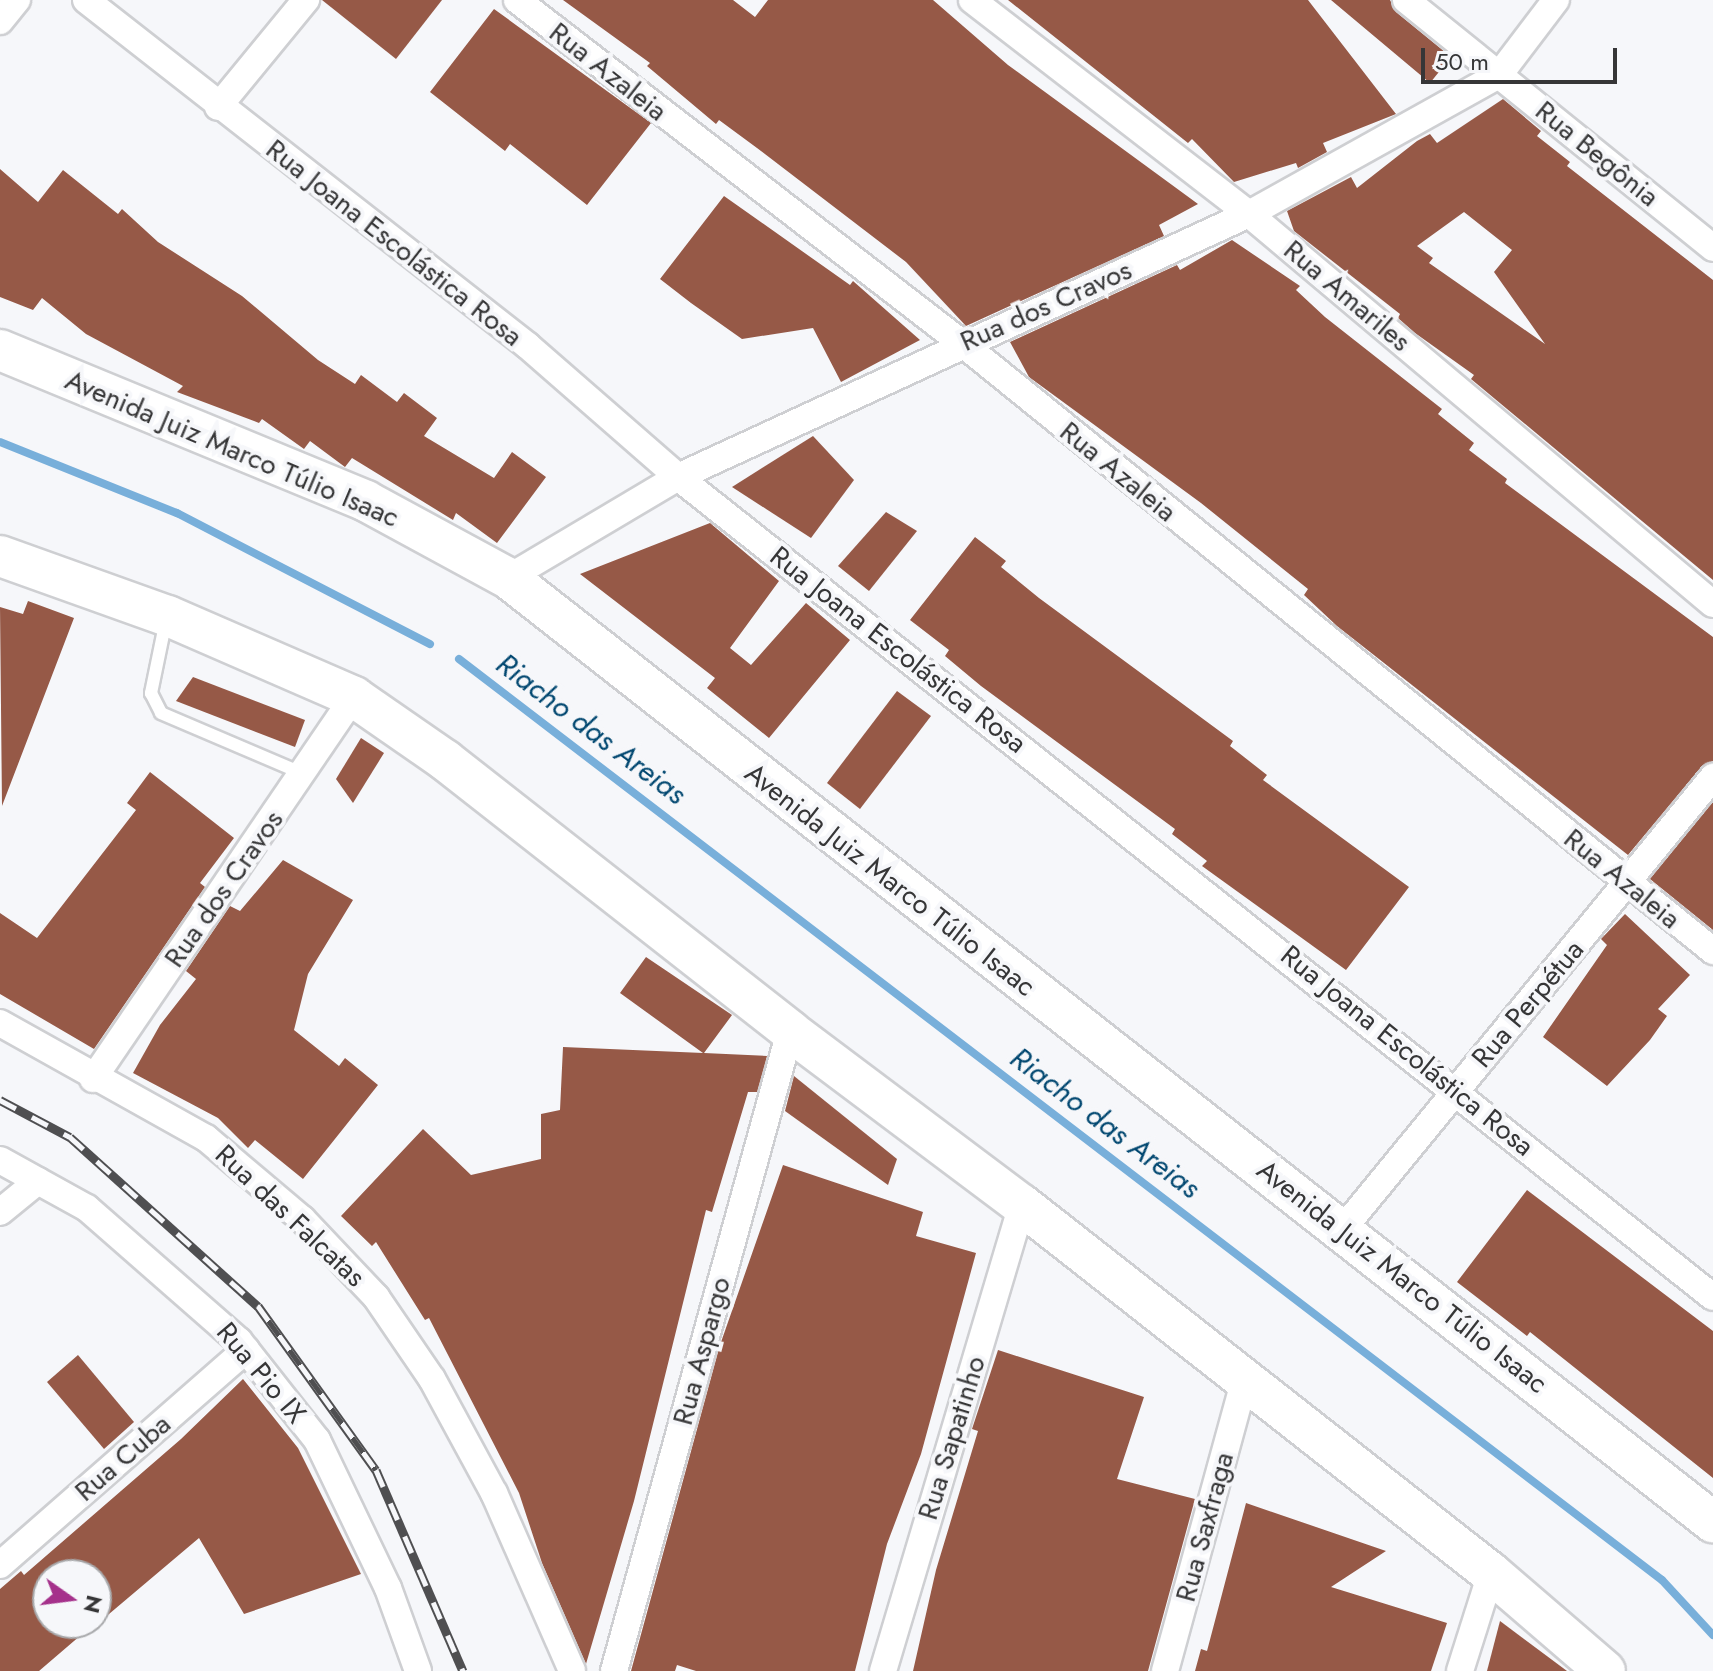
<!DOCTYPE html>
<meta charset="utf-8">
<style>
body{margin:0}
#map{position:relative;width:1713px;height:1671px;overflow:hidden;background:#f6f7fa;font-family:Jost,sans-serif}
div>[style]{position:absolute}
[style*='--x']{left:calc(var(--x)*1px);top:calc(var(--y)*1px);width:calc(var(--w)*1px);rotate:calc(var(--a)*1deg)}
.stream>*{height:8px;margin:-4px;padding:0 4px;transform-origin:4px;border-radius:4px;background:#78afda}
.building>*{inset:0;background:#965947}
.roads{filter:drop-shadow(2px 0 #cecfd2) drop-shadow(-2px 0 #cecfd2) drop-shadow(0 2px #cecfd2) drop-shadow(0 -2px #cecfd2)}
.lane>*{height:12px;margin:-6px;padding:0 6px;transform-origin:6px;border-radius:6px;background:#fff}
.street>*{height:26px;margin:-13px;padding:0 13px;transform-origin:13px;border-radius:13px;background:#fff}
.primary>*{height:40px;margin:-20px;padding:0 20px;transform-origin:20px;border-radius:20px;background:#fff}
.rail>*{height:9px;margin-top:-4.5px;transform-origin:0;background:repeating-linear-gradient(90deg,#f6f7fa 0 18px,#4f4f51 0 36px);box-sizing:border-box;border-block:2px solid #4f4f51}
span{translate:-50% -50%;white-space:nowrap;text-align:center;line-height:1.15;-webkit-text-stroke:8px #f6f7fa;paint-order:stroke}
.street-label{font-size:28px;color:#363637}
.water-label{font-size:30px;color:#014770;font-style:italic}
.north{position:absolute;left:32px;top:1559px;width:80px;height:80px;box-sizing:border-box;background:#f6f7fa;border:2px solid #a9aaac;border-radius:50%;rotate:104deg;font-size:22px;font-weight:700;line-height:32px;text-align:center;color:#363637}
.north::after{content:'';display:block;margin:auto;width:28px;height:36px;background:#a5318b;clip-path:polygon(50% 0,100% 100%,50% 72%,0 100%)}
.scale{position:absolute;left:1421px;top:48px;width:196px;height:36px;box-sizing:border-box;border:4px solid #363637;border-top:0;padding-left:10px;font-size:24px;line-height:28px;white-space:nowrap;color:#363637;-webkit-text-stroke:6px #f6f7fa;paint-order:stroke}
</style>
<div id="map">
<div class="stream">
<div style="--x:0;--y:442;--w:191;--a:21.9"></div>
<div style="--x:177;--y:513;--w:285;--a:27.4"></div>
<div style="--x:459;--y:659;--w:1515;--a:37.44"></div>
<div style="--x:1662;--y:1580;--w:75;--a:47.2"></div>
</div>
<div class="building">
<div style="clip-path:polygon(322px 0,442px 0,396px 59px)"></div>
<div style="clip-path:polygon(563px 0,733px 0,755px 17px,768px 0,933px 0,1008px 65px,1198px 204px,1159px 225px,1164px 236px,966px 326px,906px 262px,757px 148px,719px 120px,716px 124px,647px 66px,650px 63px)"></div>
<div style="clip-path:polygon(1008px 0,1308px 0,1396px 114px,1323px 143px,1327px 152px,1298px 168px,1296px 163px,1234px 182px,1192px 139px,1188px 143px)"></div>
<div style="clip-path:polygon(1331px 0,1390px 0,1396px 12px,1451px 57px,1430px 83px)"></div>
<div style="clip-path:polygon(494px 9px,651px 123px,587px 205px,510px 144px,505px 151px,430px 92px)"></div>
<div style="clip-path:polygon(evenodd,1503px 99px,1541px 131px,1537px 136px,1570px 162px,1567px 166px,1713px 280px,1713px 580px,1471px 379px,1474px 375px,1415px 333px,1398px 318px,1400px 314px,1294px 231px,1287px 211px,1351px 177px,1357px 188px,1417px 141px,1430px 134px,1437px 143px,1503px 99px,1464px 212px,1512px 250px,1494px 272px,1545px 344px,1429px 263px,1433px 258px,1417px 246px,1464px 212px)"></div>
<div style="clip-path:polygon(0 169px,38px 202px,63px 170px,118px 214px,122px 209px,158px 242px,242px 296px,318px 360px,355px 384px,361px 375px,397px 402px,404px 393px,437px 418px,424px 436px,494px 478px,512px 452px,546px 477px,497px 543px,456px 513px,453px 520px,352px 458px,345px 467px,310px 441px,304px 449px,262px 419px,259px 423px,177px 392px,183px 386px,86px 334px,42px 298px,33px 310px,0 297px)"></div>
<div style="clip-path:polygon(724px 196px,850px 285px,853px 281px,920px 340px,841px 382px,813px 328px,742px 339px,691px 303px,660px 279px)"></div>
<div style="clip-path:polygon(1232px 240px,1300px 286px,1296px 290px,1325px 317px,1442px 409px,1438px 414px,1474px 443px,1469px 450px,1507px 479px,1505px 483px,1713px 637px,1713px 761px,1701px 767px,1628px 855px,1337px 626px,1304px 595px,1308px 589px,1201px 503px,1029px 377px,1010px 342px,1177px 265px,1180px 270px)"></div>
<div style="clip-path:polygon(813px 436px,854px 480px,811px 538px,732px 487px)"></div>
<div style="clip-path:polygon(886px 512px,917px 531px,869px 591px,838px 566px)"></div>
<div style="clip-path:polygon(710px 523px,779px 581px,730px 648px,751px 665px,806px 603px,850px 640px,769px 738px,707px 688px,715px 678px,580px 574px)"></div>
<div style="clip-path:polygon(975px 537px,1006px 561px,1001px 567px,1039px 598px,1233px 741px,1230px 746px,1267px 775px,1263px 780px,1409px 887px,1346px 970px,1202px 866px,1207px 861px,1172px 834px,1175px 829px,981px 686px,945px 656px,949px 650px,910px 620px)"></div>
<div style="clip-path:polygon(28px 601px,74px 618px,2px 806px,0 607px,23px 614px)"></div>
<div style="clip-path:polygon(193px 677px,305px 720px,295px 747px,176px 701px)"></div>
<div style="clip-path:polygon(897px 691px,931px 716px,860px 809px,827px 783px)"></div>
<div style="clip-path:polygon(361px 738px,384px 753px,353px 803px,336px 779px)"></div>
<div style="clip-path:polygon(150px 772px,234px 838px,200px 883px,205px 887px,94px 1049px,0 994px,0 913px,37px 938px,136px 810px,127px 803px)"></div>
<div style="clip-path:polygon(1713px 802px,1713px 930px,1650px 879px)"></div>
<div style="clip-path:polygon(283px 860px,353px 900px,308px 974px,294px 1030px,339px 1066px,345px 1058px,378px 1085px,303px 1179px,255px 1140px,248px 1148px,218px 1118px,133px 1073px,160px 1025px,196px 979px,186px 971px,230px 906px,240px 911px)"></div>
<div style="clip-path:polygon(1625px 914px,1690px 975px,1658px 1009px,1667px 1016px,1650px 1040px,1607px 1086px,1543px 1037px,1607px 945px,1601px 939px)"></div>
<div style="clip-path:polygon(646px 957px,732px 1015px,704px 1053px,767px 1056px,757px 1092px,748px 1092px,712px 1212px,706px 1210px,634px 1501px,586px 1664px,542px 1563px,519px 1493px,429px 1318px,425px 1320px,376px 1242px,372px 1246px,341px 1216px,423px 1129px,471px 1175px,541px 1159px,541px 1114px,560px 1110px,563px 1047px,703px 1053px,620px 993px)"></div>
<div style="clip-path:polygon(794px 1076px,897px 1159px,888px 1185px,785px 1111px)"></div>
<div style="clip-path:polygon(783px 1165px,923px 1212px,916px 1236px,976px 1253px,921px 1454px,887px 1544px,855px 1671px,696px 1671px,677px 1665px,675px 1671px,631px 1671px,720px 1345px)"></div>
<div style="clip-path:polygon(1527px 1190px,1713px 1331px,1713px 1478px,1530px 1332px,1527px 1336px,1457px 1282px)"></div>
<div style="clip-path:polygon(998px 1350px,1144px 1397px,1117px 1479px,1195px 1499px,1148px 1671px,913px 1671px,936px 1570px,978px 1431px,972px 1429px)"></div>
<div style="clip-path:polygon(78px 1355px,134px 1422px,104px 1449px,47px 1382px)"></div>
<div style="clip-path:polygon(243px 1379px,298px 1448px,361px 1574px,244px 1614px,199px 1538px,96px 1625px,96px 1575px,48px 1575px,48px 1623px,95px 1623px,39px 1671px,0 1671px,0 1589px,21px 1571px,24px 1575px,181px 1439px)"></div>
<div style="clip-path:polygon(1246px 1503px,1386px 1551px,1331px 1587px,1447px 1623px,1431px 1671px,1195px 1671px,1201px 1649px,1207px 1651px)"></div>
<div style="clip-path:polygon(1500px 1621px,1567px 1671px,1487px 1671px)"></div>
</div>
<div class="roads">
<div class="lane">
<div style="--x:166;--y:620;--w:75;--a:101.6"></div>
<div style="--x:151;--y:693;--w:22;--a:63"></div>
<div style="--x:161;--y:713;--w:155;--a:23.1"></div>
</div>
<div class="street">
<div style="--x:86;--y:0;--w:561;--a:38.05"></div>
<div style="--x:528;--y:346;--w:199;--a:41.1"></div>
<div style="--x:678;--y:477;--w:1320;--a:38.39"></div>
<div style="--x:517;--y:0;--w:563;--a:37.64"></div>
<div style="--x:963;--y:344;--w:965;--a:38.98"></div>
<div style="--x:972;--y:0;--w:350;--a:37.7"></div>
<div style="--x:1249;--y:214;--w:606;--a:40.05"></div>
<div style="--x:1406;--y:0;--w:395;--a:38.9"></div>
<div style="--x:0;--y:21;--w:27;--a:-51"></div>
<div style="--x:218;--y:107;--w:139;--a:-50.6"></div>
<div style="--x:508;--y:578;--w:198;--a:-30.7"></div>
<div style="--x:678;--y:477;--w:629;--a:-24.73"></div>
<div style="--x:1249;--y:214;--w:286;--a:-29.1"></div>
<div style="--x:1499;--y:75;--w:94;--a:-52.8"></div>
<div style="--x:0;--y:1023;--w:236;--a:29.2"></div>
<div style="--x:206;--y:1138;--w:126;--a:40.2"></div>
<div style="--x:302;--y:1219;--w:108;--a:46.5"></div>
<div style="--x:376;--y:1297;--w:99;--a:55.7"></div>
<div style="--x:432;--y:1379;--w:130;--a:61.5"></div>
<div style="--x:494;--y:1493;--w:194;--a:66.3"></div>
<div style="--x:93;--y:1079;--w:463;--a:-55.7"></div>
<div style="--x:0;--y:1160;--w:99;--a:28.9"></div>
<div style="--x:87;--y:1208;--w:202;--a:41.2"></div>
<div style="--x:239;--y:1341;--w:126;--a:51.8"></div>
<div style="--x:317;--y:1440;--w:164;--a:64.4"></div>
<div style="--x:388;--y:1588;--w:88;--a:70.1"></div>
<div style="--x:0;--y:1212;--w:49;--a:-39.2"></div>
<div style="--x:1342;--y:1230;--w:586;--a:-50.68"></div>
<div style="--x:0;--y:1565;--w:327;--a:-41.2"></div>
<div style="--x:614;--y:1671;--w:664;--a:-74.62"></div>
<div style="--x:883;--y:1671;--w:486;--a:-73.4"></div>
<div style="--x:1165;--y:1671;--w:300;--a:-74.7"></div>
<div style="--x:1460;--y:1671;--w:103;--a:-72.4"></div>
</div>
<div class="primary">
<div style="--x:0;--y:350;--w:396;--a:22.4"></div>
<div style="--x:366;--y:501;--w:162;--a:28.5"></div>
<div style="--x:508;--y:578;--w:1531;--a:38.08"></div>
<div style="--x:0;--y:556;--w:178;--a:19.7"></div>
<div style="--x:168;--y:616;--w:203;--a:23.5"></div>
<div style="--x:354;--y:697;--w:111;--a:34.7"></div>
<div style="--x:445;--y:760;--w:439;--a:38.1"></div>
<div style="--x:790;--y:1031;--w:290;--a:36.9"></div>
<div style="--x:1022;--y:1205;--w:596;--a:38.12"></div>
<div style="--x:1491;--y:1573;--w:150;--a:40.7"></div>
</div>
</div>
<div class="rail">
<div style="--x:0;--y:1100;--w:79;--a:27.9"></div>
<div style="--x:70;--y:1137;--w:253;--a:42"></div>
<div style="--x:258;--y:1306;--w:202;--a:54.3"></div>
<div style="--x:376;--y:1470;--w:219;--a:66.6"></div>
</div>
<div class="street-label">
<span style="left:608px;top:72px;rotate:38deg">Rua Azaleia</span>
<span style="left:1597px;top:154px;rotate:39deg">Rua Begônia</span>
<span style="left:394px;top:243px;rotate:38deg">Rua Joana Escolástica Rosa</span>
<span style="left:1347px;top:296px;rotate:40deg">Rua Amariles</span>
<span style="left:1046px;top:306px;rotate:-24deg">Rua dos Cravos</span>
<span style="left:232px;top:449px;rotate:23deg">Avenida Juiz Marco Túlio Isaac</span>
<span style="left:1118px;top:472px;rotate:39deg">Rua Azaleia</span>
<span style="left:898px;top:650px;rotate:38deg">Rua Joana Escolástica Rosa</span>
<span style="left:1622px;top:879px;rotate:39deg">Rua Azaleia</span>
<span style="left:890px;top:880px;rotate:38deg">Avenida Juiz Marco Túlio Isaac</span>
<span style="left:224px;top:889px;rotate:-55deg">Rua dos Cravos</span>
<span style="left:1528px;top:1004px;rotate:-50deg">Rua Perpétua</span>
<span style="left:1407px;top:1051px;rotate:39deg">Rua Joana Escolástica Rosa</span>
<span style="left:290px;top:1216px;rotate:43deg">Rua das Falcatas</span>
<span style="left:1402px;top:1277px;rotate:38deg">Avenida Juiz Marco Túlio Isaac</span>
<span style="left:702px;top:1351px;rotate:-75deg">Rua Aspargo</span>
<span style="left:261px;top:1373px;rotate:50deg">Rua Pio IX</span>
<span style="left:952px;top:1438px;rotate:-73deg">Rua Sapatinho</span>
<span style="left:123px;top:1458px;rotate:-41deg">Rua Cuba</span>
<span style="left:1205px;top:1527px;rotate:-75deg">Rua Saxfraga</span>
</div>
<div class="water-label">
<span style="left:591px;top:729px;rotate:37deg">Riacho das Areias</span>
<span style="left:1105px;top:1123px;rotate:37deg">Riacho das Areias</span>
</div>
<div class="north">N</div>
<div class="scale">50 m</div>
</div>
